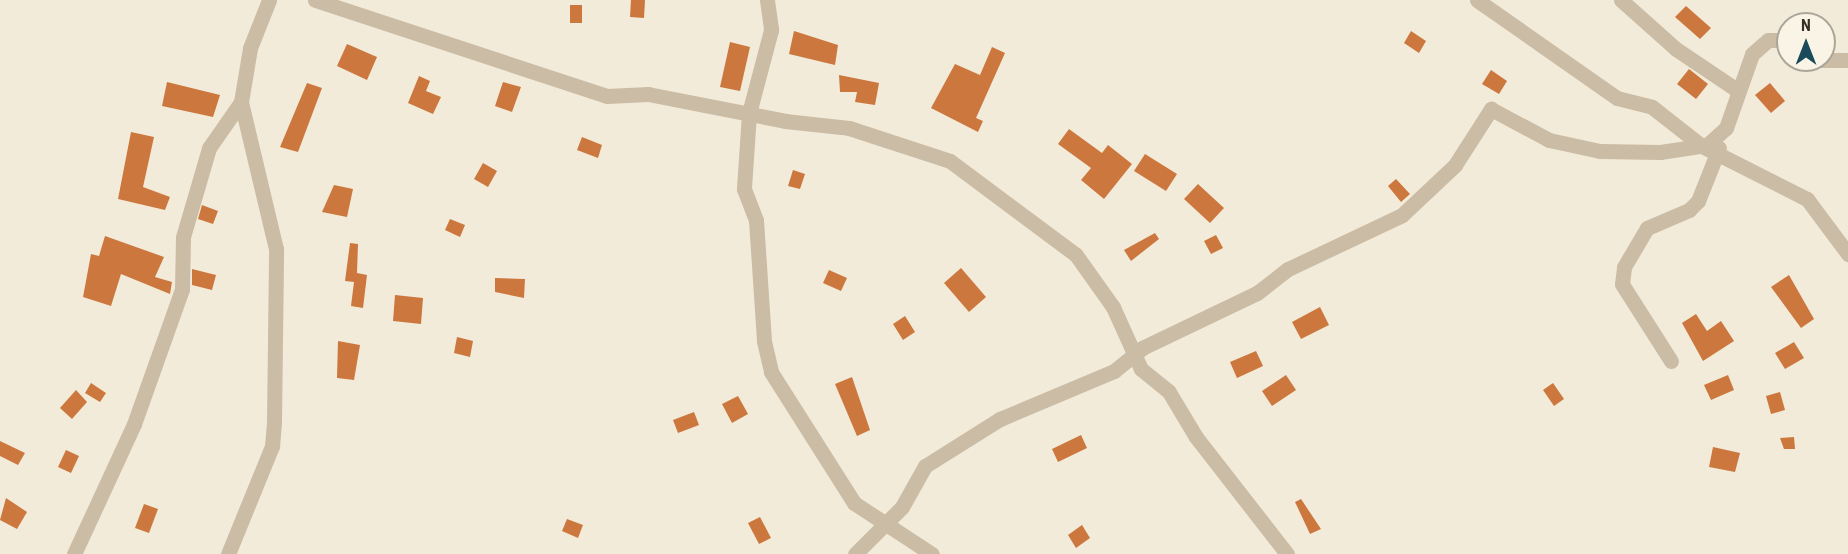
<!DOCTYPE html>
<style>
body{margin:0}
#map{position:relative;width:1848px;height:554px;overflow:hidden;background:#f3ebd9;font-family:"Roboto Condensed",sans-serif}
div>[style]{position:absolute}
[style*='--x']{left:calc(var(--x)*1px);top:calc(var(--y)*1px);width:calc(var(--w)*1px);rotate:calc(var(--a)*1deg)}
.building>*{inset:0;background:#cc773e}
.minor>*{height:15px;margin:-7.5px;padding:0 7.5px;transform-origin:7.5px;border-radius:7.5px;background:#cbbca5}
span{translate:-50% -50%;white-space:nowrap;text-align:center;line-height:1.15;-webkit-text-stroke:5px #faf4e6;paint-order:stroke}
.north{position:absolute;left:1776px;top:12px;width:60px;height:60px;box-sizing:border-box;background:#faf4e6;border:2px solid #aca599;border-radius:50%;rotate:0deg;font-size:16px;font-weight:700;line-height:24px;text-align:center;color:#362e26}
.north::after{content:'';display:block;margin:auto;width:21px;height:27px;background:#1a4b5a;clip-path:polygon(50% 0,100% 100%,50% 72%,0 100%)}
</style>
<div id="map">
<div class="building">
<div style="clip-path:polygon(631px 0,645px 0,644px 18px,630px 17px)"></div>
<div style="clip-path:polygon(570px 5px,582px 5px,582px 23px,570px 23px)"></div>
<div style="clip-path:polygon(1686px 6px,1711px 28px,1700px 39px,1675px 17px)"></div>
<div style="clip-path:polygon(794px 31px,838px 45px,835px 65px,789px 54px)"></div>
<div style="clip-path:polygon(1411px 31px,1426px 41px,1419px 53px,1404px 43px)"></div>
<div style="clip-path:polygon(730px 42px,750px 47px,740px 91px,720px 87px)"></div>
<div style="clip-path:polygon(347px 44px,377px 57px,367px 80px,337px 66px)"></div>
<div style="clip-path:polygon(992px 47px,1005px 53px,976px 118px,983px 121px,978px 132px,931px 108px,955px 64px,980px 75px)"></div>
<div style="clip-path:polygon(1689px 69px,1708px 84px,1696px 99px,1677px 84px)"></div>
<div style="clip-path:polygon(1491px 70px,1507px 81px,1499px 94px,1482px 84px)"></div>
<div style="clip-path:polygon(839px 75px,879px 83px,875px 105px,855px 102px,857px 92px,840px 92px)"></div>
<div style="clip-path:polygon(419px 76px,430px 81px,426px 91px,441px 97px,433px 114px,408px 103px)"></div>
<div style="clip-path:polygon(167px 82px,220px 95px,213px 117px,162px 106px)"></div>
<div style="clip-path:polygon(503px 82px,521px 87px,512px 112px,495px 106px)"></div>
<div style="clip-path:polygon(307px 83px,322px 88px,298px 152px,280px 147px)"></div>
<div style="clip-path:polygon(1770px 83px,1785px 101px,1771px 113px,1755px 95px)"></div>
<div style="clip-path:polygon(1069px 129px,1102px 153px,1108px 145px,1132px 164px,1104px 199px,1081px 180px,1091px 168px,1058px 144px)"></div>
<div style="clip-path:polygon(131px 132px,154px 137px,143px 187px,170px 197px,165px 210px,118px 199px)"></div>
<div style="clip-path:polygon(582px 137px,602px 145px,598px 158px,577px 150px)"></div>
<div style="clip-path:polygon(1145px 154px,1177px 174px,1166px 191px,1134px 171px)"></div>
<div style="clip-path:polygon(483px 163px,497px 171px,488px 187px,474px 179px)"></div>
<div style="clip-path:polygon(793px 170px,805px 174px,800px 189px,788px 186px)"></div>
<div style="clip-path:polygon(1396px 179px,1410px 194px,1401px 202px,1388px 186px)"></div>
<div style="clip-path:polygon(1198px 184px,1224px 208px,1210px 223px,1184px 199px)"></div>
<div style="clip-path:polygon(334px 185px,353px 189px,347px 217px,322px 212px)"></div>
<div style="clip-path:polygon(202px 205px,218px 211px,213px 224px,198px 219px)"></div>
<div style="clip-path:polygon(450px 219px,465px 225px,460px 237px,445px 230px)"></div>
<div style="clip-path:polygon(1155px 233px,1159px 239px,1131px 261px,1124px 250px)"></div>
<div style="clip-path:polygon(1216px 235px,1223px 248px,1211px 254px,1204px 241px)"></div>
<div style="clip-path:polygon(105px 236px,164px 257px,155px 277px,172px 282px,170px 294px,121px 274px,111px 306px,83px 297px,91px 254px,99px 256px)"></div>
<div style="clip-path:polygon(350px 243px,358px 244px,357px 273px,367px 275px,363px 308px,351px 306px,354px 282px,345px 281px)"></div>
<div style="clip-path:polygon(961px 268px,986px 297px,969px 312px,944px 283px)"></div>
<div style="clip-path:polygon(192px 269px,216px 275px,212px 290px,192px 285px)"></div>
<div style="clip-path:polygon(829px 270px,847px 278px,841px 291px,823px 283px)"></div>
<div style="clip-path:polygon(1789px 275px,1814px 319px,1801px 328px,1771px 287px)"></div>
<div style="clip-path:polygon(495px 278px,525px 279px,524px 298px,495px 292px)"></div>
<div style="clip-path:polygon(395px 295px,423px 298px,421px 324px,393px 321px)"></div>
<div style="clip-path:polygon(1320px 307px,1329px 325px,1301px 339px,1292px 322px)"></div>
<div style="clip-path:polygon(1696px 314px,1707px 331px,1721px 321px,1734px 341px,1703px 361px,1682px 323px)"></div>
<div style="clip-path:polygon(905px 316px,915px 332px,903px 340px,893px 324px)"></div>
<div style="clip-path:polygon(457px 337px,473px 341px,470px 357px,454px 353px)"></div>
<div style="clip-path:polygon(338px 341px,360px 345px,354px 380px,337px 378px)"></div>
<div style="clip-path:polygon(1794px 342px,1804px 358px,1785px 369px,1775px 353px)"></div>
<div style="clip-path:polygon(1256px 351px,1263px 366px,1237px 378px,1230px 362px)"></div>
<div style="clip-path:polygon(1286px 375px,1296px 390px,1272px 406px,1262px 391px)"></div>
<div style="clip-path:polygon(1728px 375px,1734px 390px,1711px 400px,1704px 385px)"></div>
<div style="clip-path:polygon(852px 377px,870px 430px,857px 436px,835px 384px)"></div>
<div style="clip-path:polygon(91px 383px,106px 393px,100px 402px,85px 393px)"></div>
<div style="clip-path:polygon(1553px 383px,1564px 399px,1554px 406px,1543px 390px)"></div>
<div style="clip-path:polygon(76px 390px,87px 402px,72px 419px,60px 408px)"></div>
<div style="clip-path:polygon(1780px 392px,1785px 410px,1771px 414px,1766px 396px)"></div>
<div style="clip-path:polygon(738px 396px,748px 414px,732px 423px,722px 404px)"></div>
<div style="clip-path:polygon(694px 412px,699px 425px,678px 433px,673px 420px)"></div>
<div style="clip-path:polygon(1081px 435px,1087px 448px,1058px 462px,1052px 449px)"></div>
<div style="clip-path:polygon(1794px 437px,1795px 449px,1784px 449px,1780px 438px)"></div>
<div style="clip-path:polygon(0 441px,25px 453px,18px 465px,0 456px)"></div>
<div style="clip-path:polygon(1713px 447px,1740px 453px,1735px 472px,1709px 467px)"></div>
<div style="clip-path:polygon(66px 450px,79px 456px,71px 473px,58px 467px)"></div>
<div style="clip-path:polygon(6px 498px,27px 512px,17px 529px,0 520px)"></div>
<div style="clip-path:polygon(1301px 499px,1321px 529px,1310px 534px,1295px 502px)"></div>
<div style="clip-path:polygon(144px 504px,158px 509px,149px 533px,135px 528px)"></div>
<div style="clip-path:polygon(760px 517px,771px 538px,759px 544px,748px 523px)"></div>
<div style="clip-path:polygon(567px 519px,583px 525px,578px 538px,562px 531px)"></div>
<div style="clip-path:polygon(1082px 525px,1090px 538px,1076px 548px,1068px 535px)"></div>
</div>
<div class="minor">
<div style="--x:315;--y:0;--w:307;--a:18.2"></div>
<div style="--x:607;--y:96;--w:41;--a:-2.8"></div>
<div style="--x:648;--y:94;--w:140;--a:11.1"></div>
<div style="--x:785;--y:121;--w:64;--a:6.2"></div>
<div style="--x:849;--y:128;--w:106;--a:18.1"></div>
<div style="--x:950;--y:161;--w:157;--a:36.7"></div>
<div style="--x:1076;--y:255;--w:64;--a:54.6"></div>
<div style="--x:1113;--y:307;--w:68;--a:65.7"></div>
<div style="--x:1141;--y:369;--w:36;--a:39"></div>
<div style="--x:1169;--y:392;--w:52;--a:59"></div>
<div style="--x:1196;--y:437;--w:148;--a:52.1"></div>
<div style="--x:767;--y:0;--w:30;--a:82"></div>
<div style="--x:771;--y:30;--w:86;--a:104.8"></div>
<div style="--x:749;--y:113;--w:76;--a:93.8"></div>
<div style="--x:744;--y:189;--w:33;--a:69"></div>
<div style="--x:756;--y:220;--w:121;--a:86.2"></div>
<div style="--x:764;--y:341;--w:32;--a:77"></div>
<div style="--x:771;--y:372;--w:155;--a:57.6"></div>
<div style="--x:854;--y:503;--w:93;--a:33.2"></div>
<div style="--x:1477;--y:0;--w:171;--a:35"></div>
<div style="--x:1617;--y:98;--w:36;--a:14"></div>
<div style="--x:1652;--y:107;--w:63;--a:38"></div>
<div style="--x:1702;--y:146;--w:118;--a:26.8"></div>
<div style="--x:1807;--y:199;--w:69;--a:53.3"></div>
<div style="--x:1621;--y:0;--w:74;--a:41.7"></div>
<div style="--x:1676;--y:49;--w:73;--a:33.9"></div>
<div style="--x:1811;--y:60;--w:37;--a:0"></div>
<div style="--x:1671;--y:361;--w:91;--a:-122.5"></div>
<div style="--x:1622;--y:284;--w:17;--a:-83"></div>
<div style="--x:1624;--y:267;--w:45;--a:-59.5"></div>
<div style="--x:1647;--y:228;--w:46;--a:-23.2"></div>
<div style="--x:1689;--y:210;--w:13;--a:-45"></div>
<div style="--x:1698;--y:201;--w:57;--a:-68.4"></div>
<div style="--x:74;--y:554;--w:143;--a:-65.2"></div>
<div style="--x:134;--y:424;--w:143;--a:-70.4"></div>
<div style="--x:182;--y:289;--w:52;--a:-88.9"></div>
<div style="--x:183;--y:237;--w:93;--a:-73.7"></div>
<div style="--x:209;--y:148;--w:56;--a:-55.2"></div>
<div style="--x:228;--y:554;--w:117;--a:-67.8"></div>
<div style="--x:272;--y:446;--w:24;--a:-85"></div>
<div style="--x:274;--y:422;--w:173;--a:-89.3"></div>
<div style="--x:276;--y:249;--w:151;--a:-103.4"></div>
<div style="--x:241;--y:102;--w:55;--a:-80.5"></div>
<div style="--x:250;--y:48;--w:52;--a:-68.4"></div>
<div style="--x:855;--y:554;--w:66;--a:-45"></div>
<div style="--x:902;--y:507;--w:47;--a:-60.7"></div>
<div style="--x:925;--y:466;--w:89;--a:-32.1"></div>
<div style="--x:1000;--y:419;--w:124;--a:-22.8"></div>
<div style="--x:1114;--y:371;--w:36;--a:-39"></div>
<div style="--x:1142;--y:348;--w:127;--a:-25.6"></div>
<div style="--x:1257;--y:293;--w:39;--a:-38"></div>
<div style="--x:1288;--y:269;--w:126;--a:-25.3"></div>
<div style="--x:1402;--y:215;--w:73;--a:-43.3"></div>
<div style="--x:1455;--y:165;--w:67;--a:-57.3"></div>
<div style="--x:1491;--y:109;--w:66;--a:28.1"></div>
<div style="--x:1549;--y:140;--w:52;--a:12.2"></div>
<div style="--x:1600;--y:151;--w:60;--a:1"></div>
<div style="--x:1660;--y:152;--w:48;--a:-8.5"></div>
<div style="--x:1707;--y:145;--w:25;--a:-42"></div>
<div style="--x:1726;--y:128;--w:78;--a:-70.6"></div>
<div style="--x:1752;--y:54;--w:21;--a:-41"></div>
<div style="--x:1768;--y:40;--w:20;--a:0"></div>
</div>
<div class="north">N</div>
</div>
